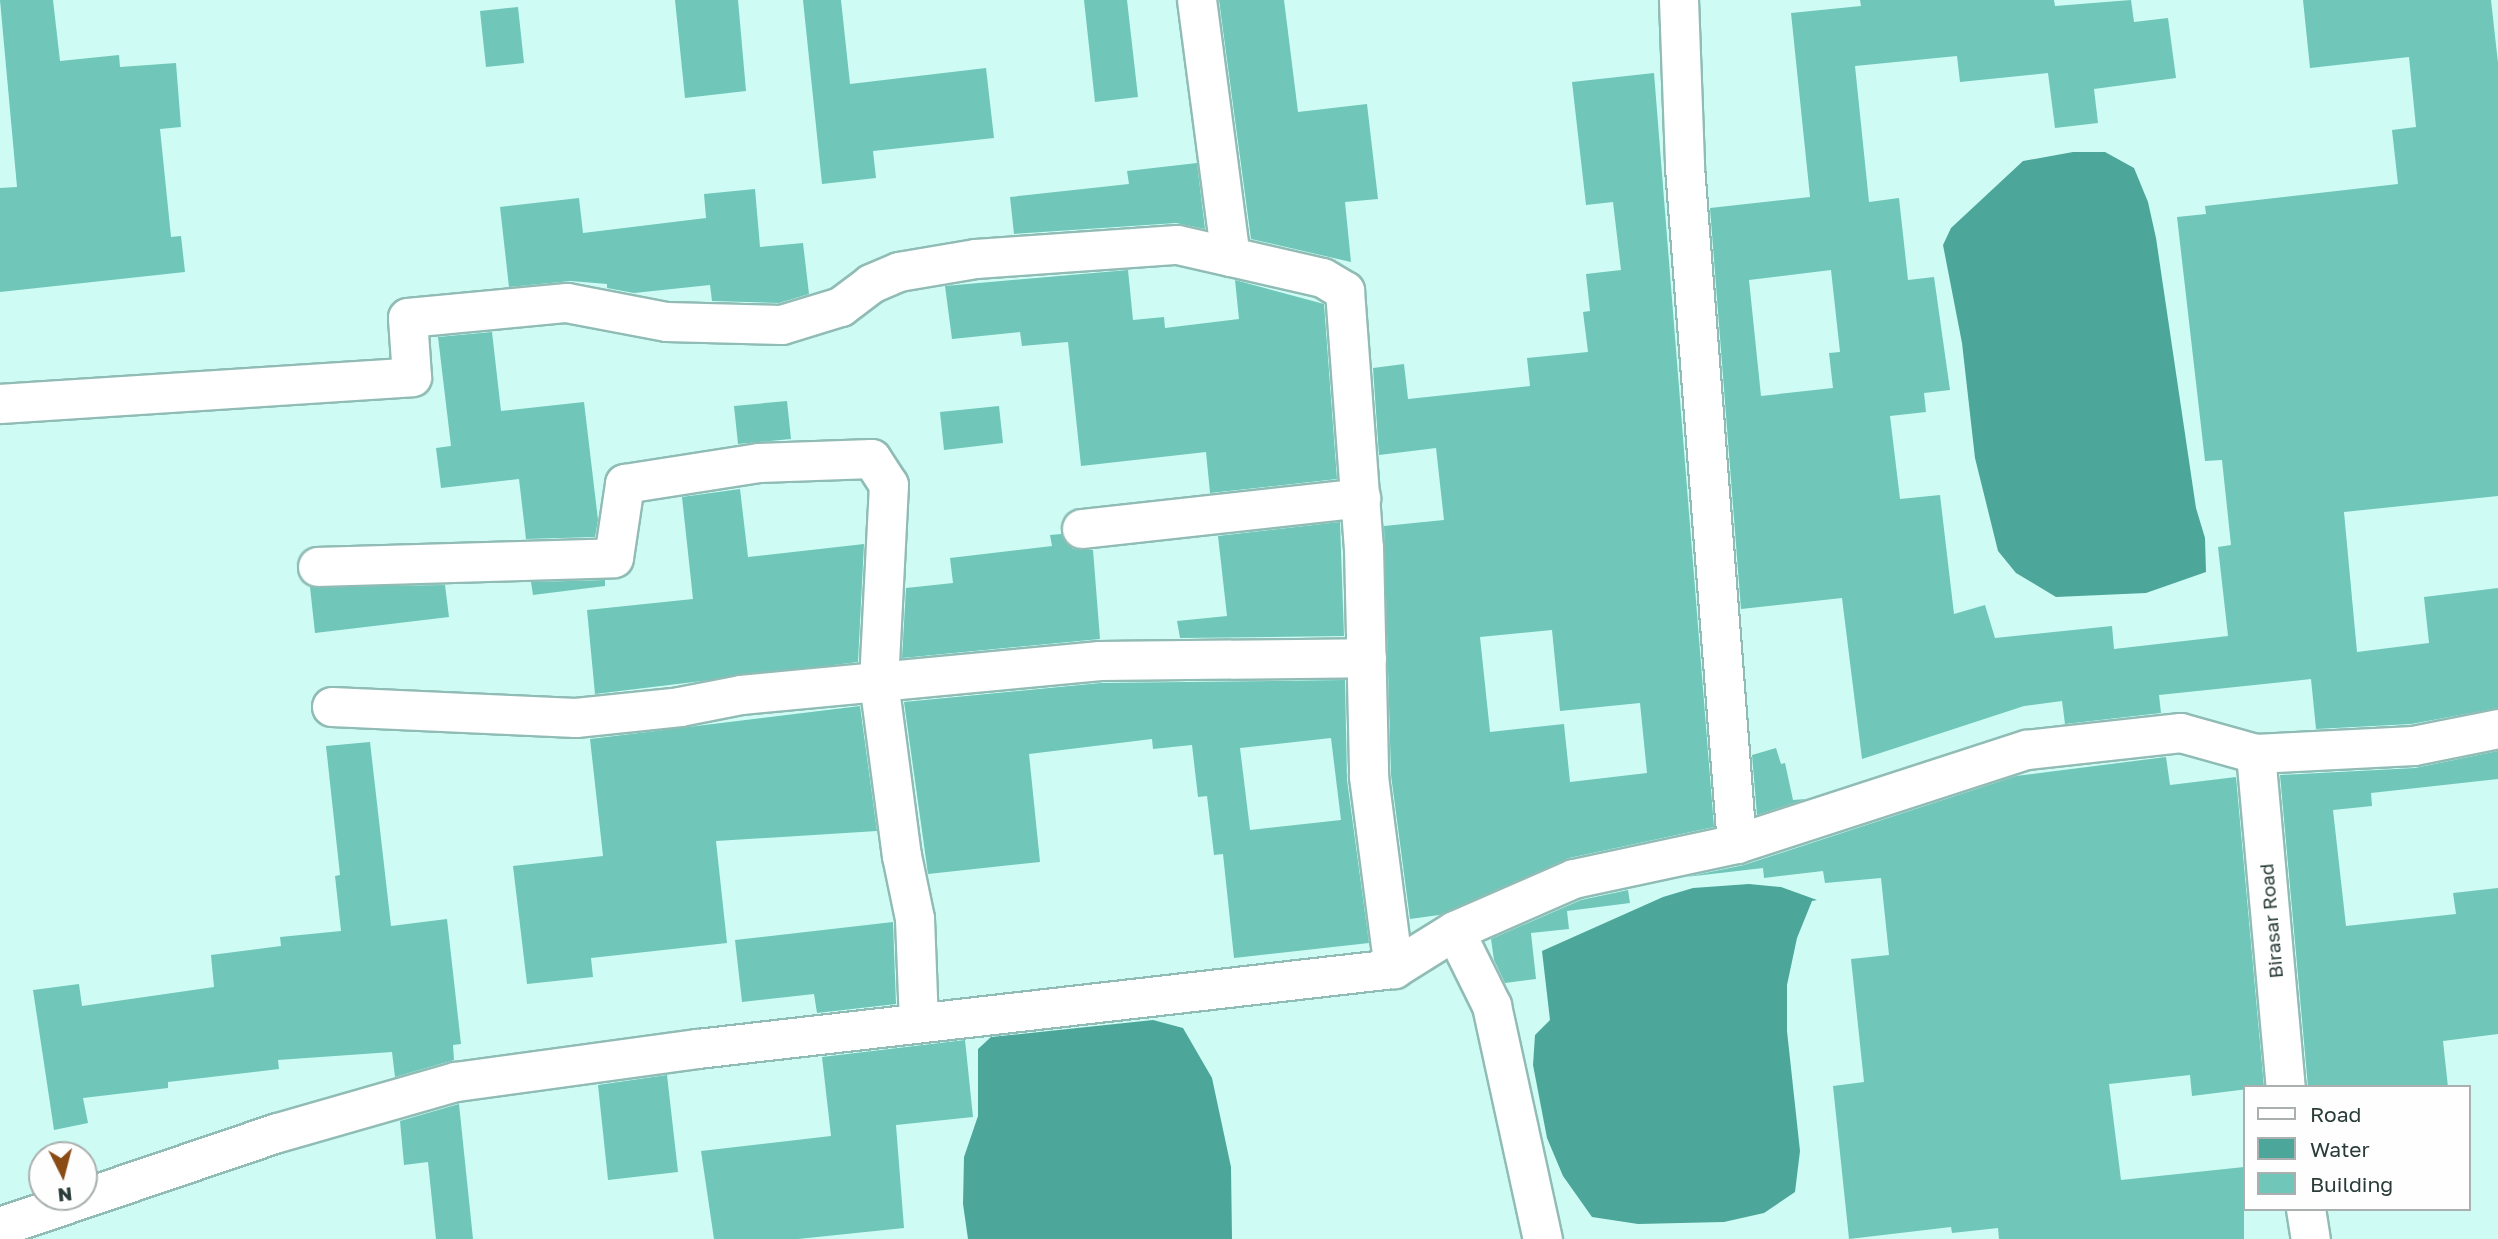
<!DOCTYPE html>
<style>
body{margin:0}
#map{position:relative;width:2498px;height:1239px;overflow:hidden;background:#cefcf4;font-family:"Golos Text",sans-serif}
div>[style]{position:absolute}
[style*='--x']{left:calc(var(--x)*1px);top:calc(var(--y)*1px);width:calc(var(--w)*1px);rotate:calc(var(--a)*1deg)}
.water>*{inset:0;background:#4da69a}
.building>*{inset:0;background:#6fc6b9}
.roads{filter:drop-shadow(2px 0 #90bcb5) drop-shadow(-2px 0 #90bcb5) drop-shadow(0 2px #90bcb5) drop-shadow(0 -2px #90bcb5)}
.street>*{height:38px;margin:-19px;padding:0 19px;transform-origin:19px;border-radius:19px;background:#fff}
span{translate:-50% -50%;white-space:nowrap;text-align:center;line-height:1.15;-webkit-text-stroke:6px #fefefe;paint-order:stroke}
.street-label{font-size:19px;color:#2a3c39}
.legend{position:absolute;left:2243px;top:1085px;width:228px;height:126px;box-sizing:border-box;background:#fefefe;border:2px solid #a9b0af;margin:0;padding:9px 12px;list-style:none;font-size:21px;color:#2a3c39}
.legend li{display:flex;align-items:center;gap:14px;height:35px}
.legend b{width:35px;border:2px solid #a9b0af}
.north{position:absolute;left:28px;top:1141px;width:70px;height:70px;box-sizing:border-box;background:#fefefe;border:2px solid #a9b0af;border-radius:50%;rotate:174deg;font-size:19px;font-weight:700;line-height:28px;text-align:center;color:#2a3c39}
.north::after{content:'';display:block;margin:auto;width:24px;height:32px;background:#8b4b15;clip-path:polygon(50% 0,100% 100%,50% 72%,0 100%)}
</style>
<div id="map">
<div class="water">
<div style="clip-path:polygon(2073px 152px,2105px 152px,2134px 168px,2148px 202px,2156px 238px,2196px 508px,2205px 538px,2206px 572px,2146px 593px,2056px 597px,2016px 573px,1998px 551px,1975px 458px,1962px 343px,1943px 245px,1951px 228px,2023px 161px)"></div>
<div style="clip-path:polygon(1749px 884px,1781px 887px,1817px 900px,1812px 901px,1797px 938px,1787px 985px,1787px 1031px,1800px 1151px,1795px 1192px,1764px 1213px,1724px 1222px,1638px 1224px,1592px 1217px,1563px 1176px,1547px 1138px,1533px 1065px,1535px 1035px,1550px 1020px,1542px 951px,1663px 897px,1693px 888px)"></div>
<div style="clip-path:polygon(1153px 1020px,1183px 1028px,1212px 1078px,1231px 1167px,1232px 1239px,968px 1239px,963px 1204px,964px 1157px,978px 1116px,978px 1049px,991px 1037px)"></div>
</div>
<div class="building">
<div style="clip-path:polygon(0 0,53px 0,60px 61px,119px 55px,120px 67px,176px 63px,181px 127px,160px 129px,171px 237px,181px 236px,185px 272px,0 292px,0 188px,17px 187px)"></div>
<div style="clip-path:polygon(675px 0,738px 0,746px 91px,685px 98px)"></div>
<div style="clip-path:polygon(803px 0,841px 0,850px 84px,986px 68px,994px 138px,873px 151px,876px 178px,822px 184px)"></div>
<div style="clip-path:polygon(1084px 0,1127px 0,1138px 97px,1095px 102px)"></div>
<div style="clip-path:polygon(1219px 0,1284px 0,1298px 112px,1367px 104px,1378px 199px,1345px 202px,1351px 262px,1251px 239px)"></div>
<div style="clip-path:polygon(evenodd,1860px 0,2054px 0,2055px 6px,2131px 0,2134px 22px,2168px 18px,2176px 78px,2094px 89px,2098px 123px,2055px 128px,2048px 73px,1960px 82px,1957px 56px,1855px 66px,1869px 202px,1899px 198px,1908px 280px,1934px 277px,1950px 390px,1924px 393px,1926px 412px,1890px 416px,1900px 499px,1940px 495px,1954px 614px,1985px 605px,1995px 638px,2112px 626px,2114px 649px,2228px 636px,2218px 547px,2231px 545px,2222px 460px,2205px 461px,2177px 217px,2206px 214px,2205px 206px,2398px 184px,2392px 130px,2416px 127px,2409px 57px,2310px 68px,2303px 0,2491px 0,2498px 63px,2498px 496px,2344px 512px,2357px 652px,2429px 643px,2424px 597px,2498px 588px,2498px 708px,2411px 724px,2316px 729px,2311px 679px,2159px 695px,2161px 713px,2065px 724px,2062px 701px,2024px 706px,1862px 759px,1842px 598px,1741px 609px,1710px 208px,1810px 197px,1791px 13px,1861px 6px,1860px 0,1831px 270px,1840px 352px,1829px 353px,1833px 388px,1761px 396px,1749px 280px,1831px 270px)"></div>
<div style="clip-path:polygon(518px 7px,524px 63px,486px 67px,480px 11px)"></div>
<div style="clip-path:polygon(evenodd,1654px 73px,1714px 827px,1569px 858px,1439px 915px,1410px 919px,1391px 775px,1384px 526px,1444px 520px,1436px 448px,1379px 455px,1373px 368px,1404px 364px,1408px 399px,1530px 386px,1527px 358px,1588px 352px,1583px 312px,1590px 311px,1586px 274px,1621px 270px,1613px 202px,1586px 205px,1572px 82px,1654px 73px,1552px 630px,1560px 711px,1640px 703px,1647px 773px,1570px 782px,1564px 724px,1490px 732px,1480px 637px,1552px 630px)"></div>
<div style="clip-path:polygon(1197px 163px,1205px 229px,1176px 223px,1014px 234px,1010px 197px,1129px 184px,1127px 171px)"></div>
<div style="clip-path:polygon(755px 189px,760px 247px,803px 243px,809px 294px,779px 303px,712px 301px,710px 285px,634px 293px,607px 288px,607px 284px,571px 281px,509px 287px,500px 207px,579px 198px,583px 233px,706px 218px,704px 194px)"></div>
<div style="clip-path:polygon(1128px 270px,1133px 320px,1164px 317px,1165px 328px,1239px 319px,1235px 280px,1324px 304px,1337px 479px,1210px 493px,1206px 452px,1081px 466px,1068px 342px,1022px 346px,1020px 332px,952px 339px,945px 286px)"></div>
<div style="clip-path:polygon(492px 332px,501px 411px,584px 402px,598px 520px,595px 537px,526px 539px,519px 479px,441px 488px,436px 448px,451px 446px,438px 337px)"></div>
<div style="clip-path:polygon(787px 401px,791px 439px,738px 444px,734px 406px)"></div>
<div style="clip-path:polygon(999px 406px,1003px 443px,944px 450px,940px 412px)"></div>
<div style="clip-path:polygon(740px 489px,748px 557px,864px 544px,858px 662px,595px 694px,587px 610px,693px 599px,682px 497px)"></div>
<div style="clip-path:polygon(1340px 522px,1344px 636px,1180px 638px,1177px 621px,1227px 616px,1218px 536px)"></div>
<div style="clip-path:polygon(1061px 534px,1073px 549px,1093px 550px,1100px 639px,902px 658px,906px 588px,953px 583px,950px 558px,1052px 546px,1050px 535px)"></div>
<div style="clip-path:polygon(605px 580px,605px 586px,533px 595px,531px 582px)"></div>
<div style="clip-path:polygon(445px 585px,449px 617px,315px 633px,310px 587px)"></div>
<div style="clip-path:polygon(evenodd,1345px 680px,1347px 780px,1369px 943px,1234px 958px,1223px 854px,1214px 855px,1207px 796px,1198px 797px,1192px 745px,1153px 749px,1152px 739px,1029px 754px,1040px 862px,928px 874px,904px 702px,1101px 683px,1345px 680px,1331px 738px,1341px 820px,1250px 830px,1240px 748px,1331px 738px)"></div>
<div style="clip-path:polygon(860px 706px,877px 831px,716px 841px,727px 943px,591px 958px,593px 977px,527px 984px,513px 866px,603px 856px,590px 739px)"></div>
<div style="clip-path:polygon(370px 742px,391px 926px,447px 919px,461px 1044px,453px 1045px,454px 1060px,395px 1077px,392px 1052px,278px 1060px,279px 1069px,168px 1082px,168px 1088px,83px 1098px,88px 1123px,54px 1130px,33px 990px,79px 984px,82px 1006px,214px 987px,211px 955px,281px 946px,280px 937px,341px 931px,335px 876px,340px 875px,326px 746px)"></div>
<div style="clip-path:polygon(1776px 748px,1781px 764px,1785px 763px,1793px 800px,1806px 799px,1757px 815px,1752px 755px)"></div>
<div style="clip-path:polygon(2498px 751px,2498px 779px,2371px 793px,2372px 806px,2333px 810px,2346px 926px,2456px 914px,2453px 893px,2498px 888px,2498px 1034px,2443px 1041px,2448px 1087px,2308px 1087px,2280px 775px,2415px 768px)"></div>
<div style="clip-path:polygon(2166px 757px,2170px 785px,2236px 777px,2264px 1087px,2192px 1096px,2190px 1075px,2109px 1084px,2121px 1180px,2244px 1167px,2244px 1239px,1999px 1239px,1998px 1228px,1952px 1233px,1951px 1227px,1849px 1239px,1833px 1086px,1864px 1082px,1851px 959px,1889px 955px,1881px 878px,1825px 883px,1823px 871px,1764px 878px,1763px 868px,1686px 877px,1744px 865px,2016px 776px)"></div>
<div style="clip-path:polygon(1628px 890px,1630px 903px,1567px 911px,1569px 929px,1531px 933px,1536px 979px,1505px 983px,1494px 960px,1491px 939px,1581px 900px)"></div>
<div style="clip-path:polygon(893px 922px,896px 1004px,817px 1013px,814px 994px,742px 1002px,735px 940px)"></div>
<div style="clip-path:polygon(965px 1040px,973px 1117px,896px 1125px,904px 1228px,798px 1239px,714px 1239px,701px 1151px,831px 1136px,822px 1057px)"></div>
<div style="clip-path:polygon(667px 1075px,678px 1172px,608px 1180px,598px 1085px)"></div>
<div style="clip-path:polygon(459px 1104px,473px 1239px,436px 1239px,428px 1162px,404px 1165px,400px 1121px)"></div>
</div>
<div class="roads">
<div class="street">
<div style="--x:1197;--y:0;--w:259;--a:82.5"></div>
<div style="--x:1231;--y:257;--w:94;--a:12.9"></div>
<div style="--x:1323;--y:278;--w:26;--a:31"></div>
<div style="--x:1345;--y:291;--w:258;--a:85.8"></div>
<div style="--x:1364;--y:548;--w:229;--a:88.7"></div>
<div style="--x:1369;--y:777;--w:194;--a:82.6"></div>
<div style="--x:1679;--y:0;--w:167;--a:87.9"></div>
<div style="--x:1685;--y:167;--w:679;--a:85.61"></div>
<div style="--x:0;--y:404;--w:413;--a:-3.7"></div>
<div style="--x:412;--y:377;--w:59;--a:-93.9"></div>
<div style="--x:408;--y:318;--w:160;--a:-5.4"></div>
<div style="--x:567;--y:303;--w:102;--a:10.8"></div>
<div style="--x:667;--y:322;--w:115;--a:1.5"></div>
<div style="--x:782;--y:325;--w:62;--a:-17"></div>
<div style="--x:841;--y:307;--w:38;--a:-37"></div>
<div style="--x:871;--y:284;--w:30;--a:-23"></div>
<div style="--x:899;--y:272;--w:78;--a:-9.6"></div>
<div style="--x:976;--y:259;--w:202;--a:-4"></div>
<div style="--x:1178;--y:245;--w:54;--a:12.8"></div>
<div style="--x:1082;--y:529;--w:281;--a:-6.3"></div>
<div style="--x:318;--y:567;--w:296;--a:-1.7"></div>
<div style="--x:614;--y:558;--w:75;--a:-81.5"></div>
<div style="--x:625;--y:484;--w:136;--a:-8.9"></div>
<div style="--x:759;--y:463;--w:113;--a:-2"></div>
<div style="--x:872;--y:459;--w:31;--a:57"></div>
<div style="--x:889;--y:485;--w:197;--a:92.9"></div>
<div style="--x:879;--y:682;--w:176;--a:82.5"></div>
<div style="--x:902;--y:856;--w:64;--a:78.3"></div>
<div style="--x:915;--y:919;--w:104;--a:87.8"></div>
<div style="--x:332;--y:707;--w:244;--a:2.6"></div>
<div style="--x:576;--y:718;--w:105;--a:-6"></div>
<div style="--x:680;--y:707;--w:62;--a:-11.1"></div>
<div style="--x:741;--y:695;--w:361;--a:-5.4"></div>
<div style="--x:1100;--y:661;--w:267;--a:-0.6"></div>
<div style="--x:2256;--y:754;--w:334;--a:84.9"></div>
<div style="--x:1455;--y:931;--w:84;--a:63.7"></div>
<div style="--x:1492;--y:1006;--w:239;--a:77.7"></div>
<div style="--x:2306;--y:1209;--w:30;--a:81"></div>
<div style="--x:0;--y:1227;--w:293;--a:-18.7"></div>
<div style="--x:278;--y:1133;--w:185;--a:-16"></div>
<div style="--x:456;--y:1082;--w:244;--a:-7.8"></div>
<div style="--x:698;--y:1049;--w:701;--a:-6.56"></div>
<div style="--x:1394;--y:969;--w:72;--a:-31.9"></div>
<div style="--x:1455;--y:931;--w:130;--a:-23.6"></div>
<div style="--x:1574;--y:879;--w:167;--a:-12.1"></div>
<div style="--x:1737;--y:844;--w:305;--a:-18"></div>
<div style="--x:2027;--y:750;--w:155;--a:-6.3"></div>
<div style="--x:2181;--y:733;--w:78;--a:15.6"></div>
<div style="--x:2256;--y:754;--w:158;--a:-2.9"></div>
<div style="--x:2414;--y:746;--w:86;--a:-11.4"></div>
</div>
</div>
<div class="street-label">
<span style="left:2271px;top:921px;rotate:-95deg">Birasar Road</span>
</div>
<ul class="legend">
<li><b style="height:9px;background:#fff"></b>Road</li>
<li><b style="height:19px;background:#4da69a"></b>Water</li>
<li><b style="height:19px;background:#6fc6b9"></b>Building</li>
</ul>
<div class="north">N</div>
</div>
